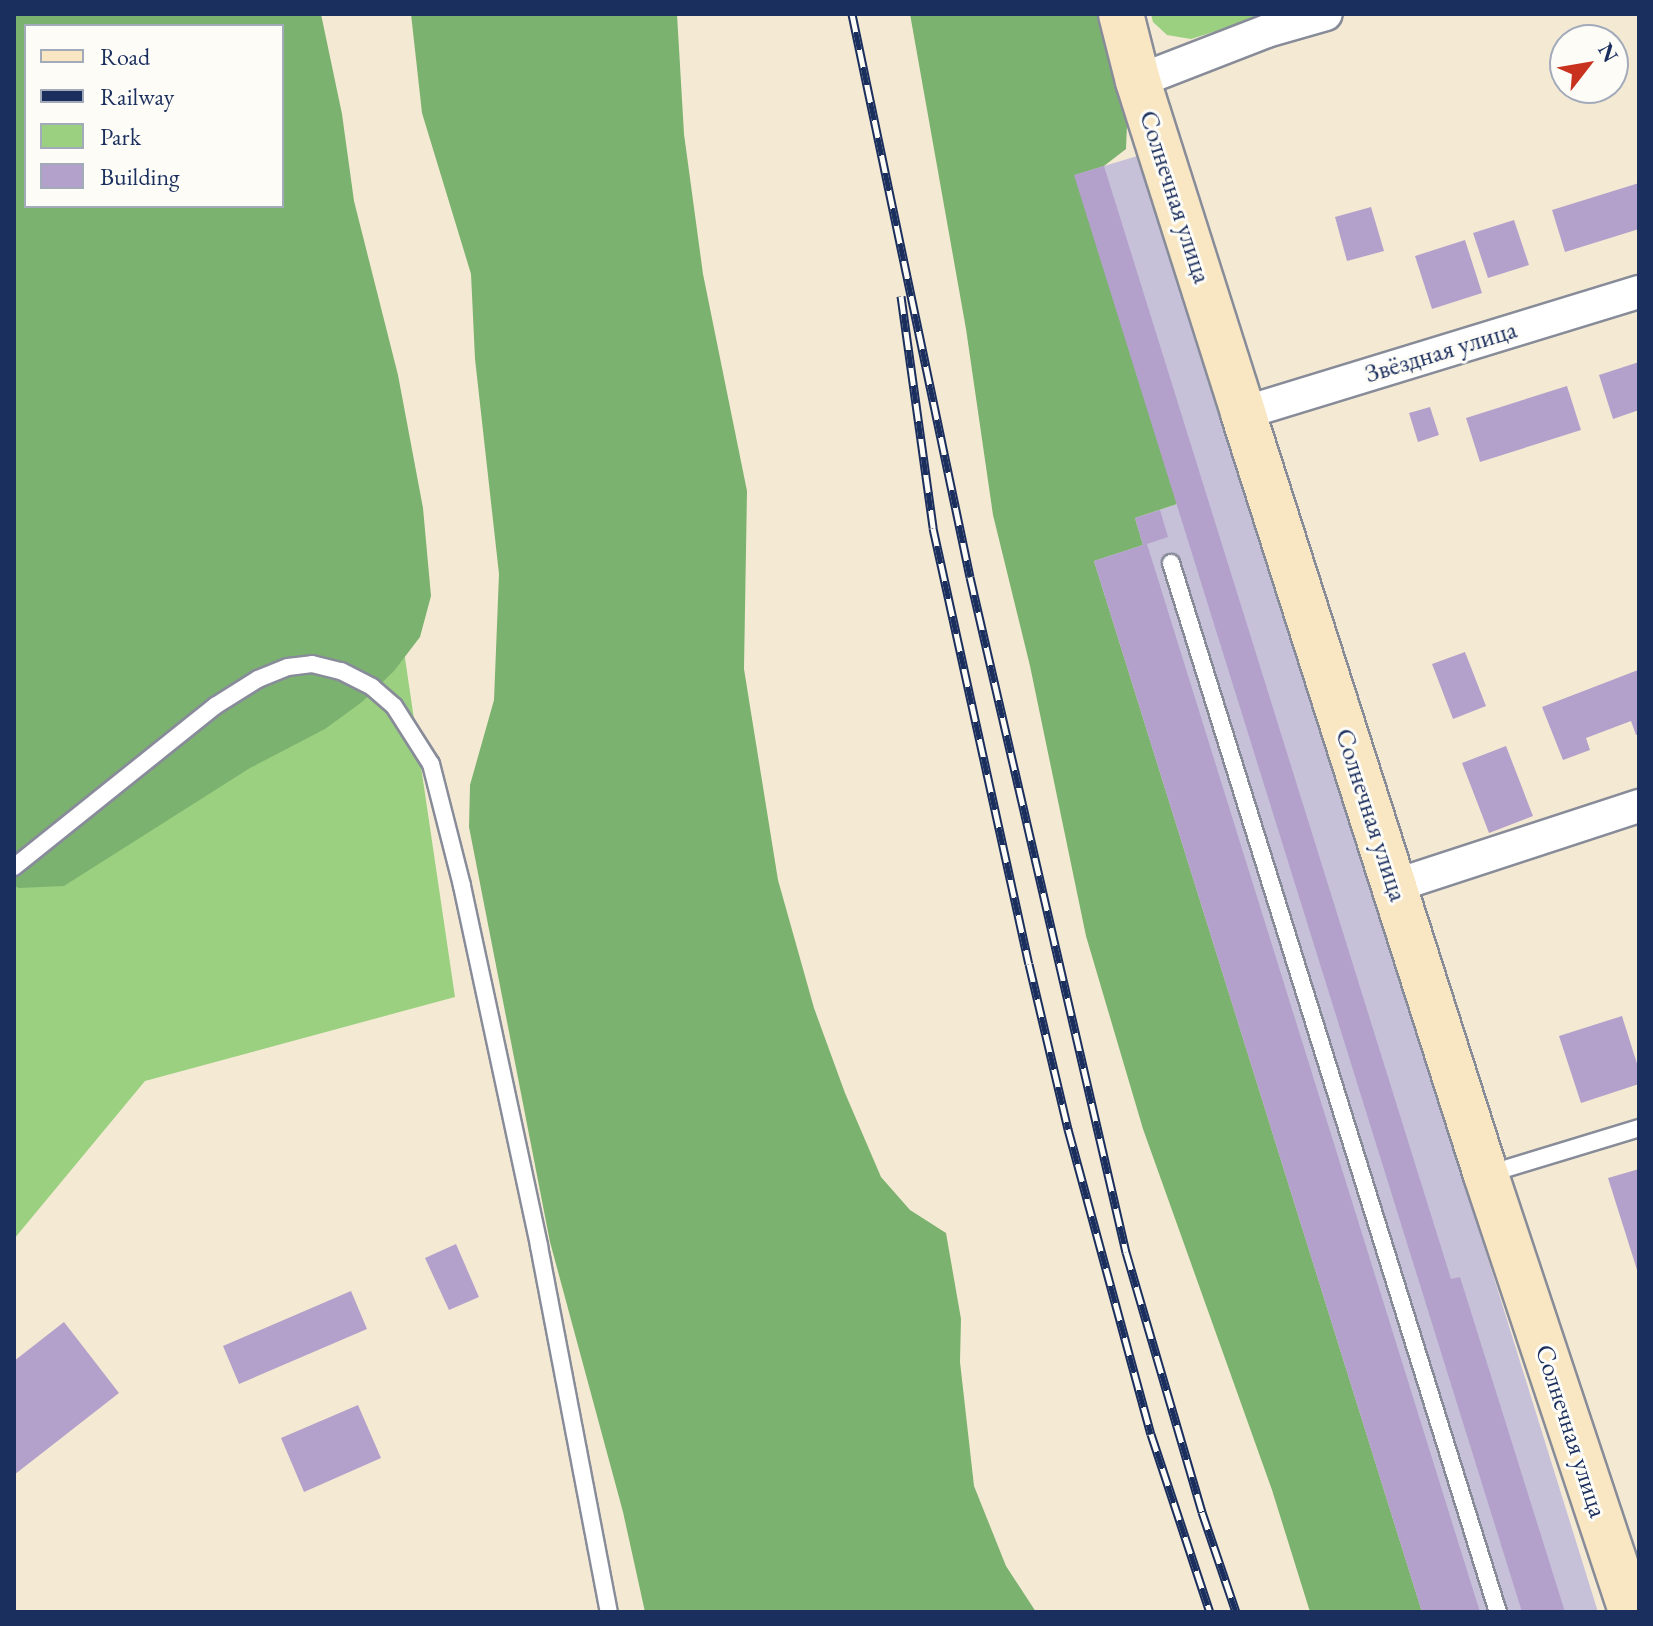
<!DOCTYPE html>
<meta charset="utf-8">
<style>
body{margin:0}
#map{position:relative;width:1653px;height:1626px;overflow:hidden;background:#f4ead4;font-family:"EB Garamond",serif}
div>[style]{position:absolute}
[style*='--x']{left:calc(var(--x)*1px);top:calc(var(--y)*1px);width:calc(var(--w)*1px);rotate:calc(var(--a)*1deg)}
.industrial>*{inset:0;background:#c6c0d9}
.green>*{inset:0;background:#9bd081}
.forest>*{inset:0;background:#7cb26f}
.building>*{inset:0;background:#b3a1cb}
.roads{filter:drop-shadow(2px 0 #888c99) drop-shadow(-2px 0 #888c99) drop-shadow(0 2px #888c99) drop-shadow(0 -2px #888c99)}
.lane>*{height:16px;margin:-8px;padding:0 8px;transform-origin:8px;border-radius:8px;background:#fff}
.street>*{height:32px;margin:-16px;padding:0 16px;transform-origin:16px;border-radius:16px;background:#fff}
.secondary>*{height:44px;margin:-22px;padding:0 22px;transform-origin:22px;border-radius:22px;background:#f9e7c3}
.rail>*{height:9px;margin-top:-4.5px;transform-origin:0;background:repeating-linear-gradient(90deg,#fdfcf7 0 18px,#1b2f5e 0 36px);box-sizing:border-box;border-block:2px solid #1b2f5e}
span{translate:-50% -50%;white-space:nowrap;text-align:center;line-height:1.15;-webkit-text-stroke:6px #fdfcf7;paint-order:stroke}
.street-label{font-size:26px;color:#1b2f5e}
.frame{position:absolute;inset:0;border:16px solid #1b2f5e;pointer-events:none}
.legend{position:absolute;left:24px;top:24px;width:260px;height:184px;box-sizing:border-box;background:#fdfcf7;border:2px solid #a3aaba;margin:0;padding:10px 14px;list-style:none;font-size:24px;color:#1b2f5e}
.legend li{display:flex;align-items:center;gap:16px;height:40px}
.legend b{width:40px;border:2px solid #a3aaba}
.north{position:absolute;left:1549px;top:24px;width:80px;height:80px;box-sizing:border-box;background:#fdfcf7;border:2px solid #a3aaba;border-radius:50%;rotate:59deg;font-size:22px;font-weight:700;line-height:32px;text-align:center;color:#1b2f5e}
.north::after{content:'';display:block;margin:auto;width:28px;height:36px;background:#c8321e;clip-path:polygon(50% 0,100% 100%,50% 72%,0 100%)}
</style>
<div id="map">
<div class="industrial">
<div style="clip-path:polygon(1144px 154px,1598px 1612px,1422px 1612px,1094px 561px,1143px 545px,1135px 518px,1177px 504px,1074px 175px)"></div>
</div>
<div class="green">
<div style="clip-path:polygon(evenodd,14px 14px,310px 14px,455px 997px,145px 1081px,14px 1239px,14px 14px,26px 26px,282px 26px,282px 206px,26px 206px,26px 26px)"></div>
<div style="clip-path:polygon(1151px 14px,1270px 14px,1191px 39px,1167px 35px,1153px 22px)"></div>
</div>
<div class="forest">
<div style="clip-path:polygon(evenodd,14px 14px,321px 14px,342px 114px,354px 201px,398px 375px,423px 508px,431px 596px,420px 637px,394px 671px,362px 702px,325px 729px,250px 768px,64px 886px,19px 888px,14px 886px,14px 14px,26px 26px,282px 26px,282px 206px,26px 206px,26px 26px)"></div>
<div style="clip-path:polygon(411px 14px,677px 14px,684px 134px,703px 274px,747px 491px,744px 669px,778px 880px,814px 1008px,845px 1093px,881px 1177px,910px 1210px,946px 1233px,961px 1319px,960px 1362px,974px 1486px,1006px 1566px,1036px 1612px,645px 1612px,623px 1512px,550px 1242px,469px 827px,470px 785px,494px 700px,499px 574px,475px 359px,471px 274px,422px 113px)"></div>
<div style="clip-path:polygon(910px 14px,1097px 14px,1127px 125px,1126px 149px,1104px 166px,1075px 175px,1177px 504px,1135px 518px,1143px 545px,1094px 561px,1422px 1612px,1310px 1612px,1272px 1490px,1143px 1129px,1086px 936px,1030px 666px,993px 515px,966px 329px)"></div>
</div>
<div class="building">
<div style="clip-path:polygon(1104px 166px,1451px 1279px,1460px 1277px,1565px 1612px,1522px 1612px,1074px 175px)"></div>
<div style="clip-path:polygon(1639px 183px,1639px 229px,1565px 252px,1552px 210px)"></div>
<div style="clip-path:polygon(1371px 207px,1384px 251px,1347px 261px,1335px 217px)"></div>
<div style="clip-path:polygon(1514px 220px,1529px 265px,1488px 278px,1473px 233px)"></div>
<div style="clip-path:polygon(1465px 240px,1482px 293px,1432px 309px,1415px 256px)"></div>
<div style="clip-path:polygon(1639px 362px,1639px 410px,1613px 419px,1599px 375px)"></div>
<div style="clip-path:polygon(1567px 386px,1581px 430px,1480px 462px,1466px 418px)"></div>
<div style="clip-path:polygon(1430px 407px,1439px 435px,1418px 442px,1409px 413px)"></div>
<div style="clip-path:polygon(1160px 510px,1168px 537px,1147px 544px,1480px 1612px,1422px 1612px,1094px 561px,1143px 545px,1135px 518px)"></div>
<div style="clip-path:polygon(1465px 652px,1486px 706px,1453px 719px,1432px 664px)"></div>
<div style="clip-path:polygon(1638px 670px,1639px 734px,1636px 735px,1631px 721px,1586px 738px,1590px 750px,1563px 760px,1542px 707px)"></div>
<div style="clip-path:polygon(1506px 746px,1533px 816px,1489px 833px,1462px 763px)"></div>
<div style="clip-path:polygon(1622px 1016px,1639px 1070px,1639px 1084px,1581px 1103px,1559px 1036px)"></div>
<div style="clip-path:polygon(1639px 1169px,1639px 1272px,1638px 1273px,1608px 1178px)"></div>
<div style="clip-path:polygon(456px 1244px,479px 1297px,449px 1310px,425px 1258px)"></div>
<div style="clip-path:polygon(351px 1291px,367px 1329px,239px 1384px,223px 1346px)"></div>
<div style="clip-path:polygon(64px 1322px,119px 1393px,14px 1475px,14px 1361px)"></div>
<div style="clip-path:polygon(358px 1405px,381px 1458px,304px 1492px,281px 1438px)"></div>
</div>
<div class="roads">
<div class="lane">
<div style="--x:1171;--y:563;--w:1099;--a:72.69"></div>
<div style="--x:14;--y:867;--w:258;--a:-38.7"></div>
<div style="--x:215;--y:706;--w:51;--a:-32.1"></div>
<div style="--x:258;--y:679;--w:32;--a:-22"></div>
<div style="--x:288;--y:667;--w:24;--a:-7"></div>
<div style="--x:312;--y:664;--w:30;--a:14"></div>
<div style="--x:341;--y:671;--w:35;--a:27"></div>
<div style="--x:372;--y:687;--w:29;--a:41"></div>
<div style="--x:394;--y:706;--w:69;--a:57.5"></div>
<div style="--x:431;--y:764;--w:126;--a:75.7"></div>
<div style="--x:462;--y:886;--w:368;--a:77.9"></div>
<div style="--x:539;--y:1246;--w:373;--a:79.2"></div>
<div style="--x:1488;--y:1174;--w:158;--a:-16.9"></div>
</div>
<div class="street">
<div style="--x:1138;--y:81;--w:138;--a:-21.2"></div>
<div style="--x:1267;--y:31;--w:61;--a:-16.1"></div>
<div style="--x:1243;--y:413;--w:414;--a:-17"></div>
<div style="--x:1394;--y:886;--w:258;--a:-18.1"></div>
</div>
<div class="secondary">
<div style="--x:1121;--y:14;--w:69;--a:75.8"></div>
<div style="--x:1138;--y:81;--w:348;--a:72.4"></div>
<div style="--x:1243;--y:413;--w:800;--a:72.31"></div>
<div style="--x:1486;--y:1175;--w:460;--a:71.6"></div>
</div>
</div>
<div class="rail">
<div style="--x:852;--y:14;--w:575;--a:78.16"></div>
<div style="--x:970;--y:577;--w:693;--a:76.99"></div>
<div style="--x:1126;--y:1252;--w:271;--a:73.7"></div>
<div style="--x:1202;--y:1512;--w:106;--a:71.2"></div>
<div style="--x:901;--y:296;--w:234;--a:82.1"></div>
<div style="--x:933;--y:528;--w:446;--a:77.6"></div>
<div style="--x:1029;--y:964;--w:170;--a:76.7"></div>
<div style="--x:1068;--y:1129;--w:316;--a:74.8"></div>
<div style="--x:1151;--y:1434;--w:188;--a:71.7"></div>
</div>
<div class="street-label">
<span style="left:1175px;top:197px;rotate:72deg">Солнечная улица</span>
<span style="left:1441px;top:352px;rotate:-17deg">Звёздная улица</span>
<span style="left:1371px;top:815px;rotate:72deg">Солнечная улица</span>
<span style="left:1571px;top:1431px;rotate:72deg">Солнечная улица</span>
</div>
<div class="frame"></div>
<ul class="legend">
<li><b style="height:10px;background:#f9e7c3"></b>Road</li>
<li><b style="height:10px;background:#1b2f5e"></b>Railway</li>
<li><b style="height:22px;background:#9bd081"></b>Park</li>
<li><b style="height:22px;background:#b3a1cb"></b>Building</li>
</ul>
<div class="north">N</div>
</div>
